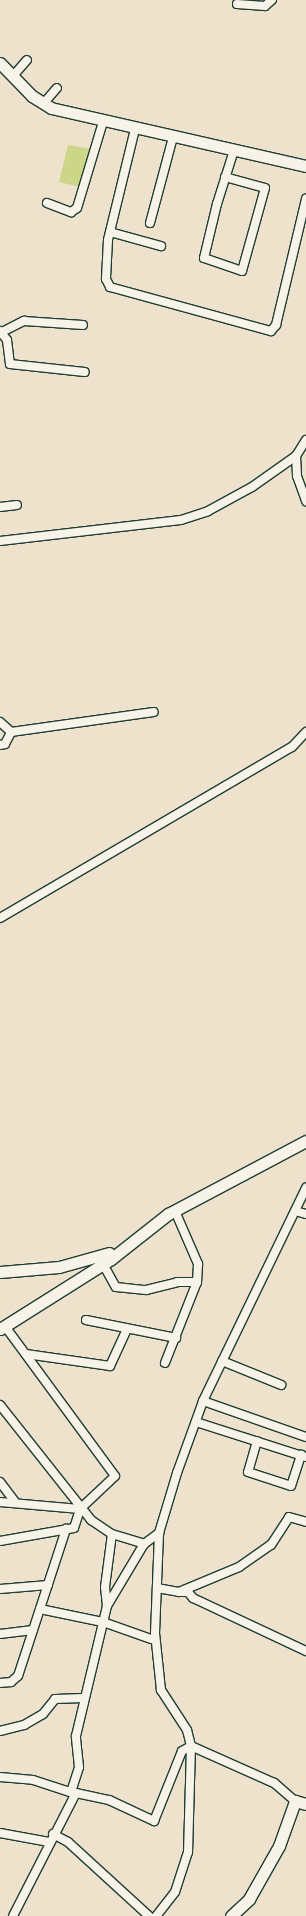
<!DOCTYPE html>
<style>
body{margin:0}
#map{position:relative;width:306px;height:1916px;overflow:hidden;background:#efe2cd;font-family:Sriracha,sans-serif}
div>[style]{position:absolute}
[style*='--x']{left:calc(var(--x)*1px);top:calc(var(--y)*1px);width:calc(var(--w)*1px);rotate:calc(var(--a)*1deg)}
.green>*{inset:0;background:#cbd689}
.roads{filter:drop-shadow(1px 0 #1f3d34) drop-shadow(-1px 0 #1f3d34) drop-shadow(0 1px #1f3d34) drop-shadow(0 -1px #1f3d34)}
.street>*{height:8px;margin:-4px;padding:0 4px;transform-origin:4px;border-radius:4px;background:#f7f3e8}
.secondary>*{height:11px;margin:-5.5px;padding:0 5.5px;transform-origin:5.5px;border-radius:5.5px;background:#f7f3e8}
span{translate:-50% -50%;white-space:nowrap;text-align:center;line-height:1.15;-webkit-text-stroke:3px #f7f3e8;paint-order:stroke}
</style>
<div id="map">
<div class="green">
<div style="clip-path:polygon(68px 145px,91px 149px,80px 187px,59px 182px)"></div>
</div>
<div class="roads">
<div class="street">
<div style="--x:237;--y:4;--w:28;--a:4"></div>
<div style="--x:265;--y:6;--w:9;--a:-41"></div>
<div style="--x:13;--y:76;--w:21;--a:-49"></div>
<div style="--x:43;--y:104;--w:21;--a:-49"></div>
<div style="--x:135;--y:129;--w:114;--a:103.7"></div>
<div style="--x:108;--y:240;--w:39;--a:93"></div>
<div style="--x:106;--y:279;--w:9;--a:63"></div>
<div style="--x:110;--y:287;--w:167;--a:15.3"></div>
<div style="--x:271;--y:331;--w:8;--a:-50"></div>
<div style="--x:276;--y:325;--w:130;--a:-76.6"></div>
<div style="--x:225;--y:177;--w:41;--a:15.4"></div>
<div style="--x:265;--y:188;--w:86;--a:105.5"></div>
<div style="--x:242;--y:271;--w:40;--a:-161.1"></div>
<div style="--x:204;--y:258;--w:56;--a:-76.5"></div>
<div style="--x:217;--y:204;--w:57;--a:-72.5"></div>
<div style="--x:47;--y:203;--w:26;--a:21"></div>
<div style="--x:71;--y:212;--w:7;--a:-34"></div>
<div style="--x:77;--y:208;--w:90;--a:-73.2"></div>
<div style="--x:150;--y:223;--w:89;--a:-75"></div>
<div style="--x:110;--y:232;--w:53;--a:15.4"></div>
<div style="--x:0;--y:331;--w:11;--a:52"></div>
<div style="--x:7;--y:340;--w:24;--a:83"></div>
<div style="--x:10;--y:364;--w:75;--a:6.1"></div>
<div style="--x:2;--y:332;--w:25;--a:-27"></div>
<div style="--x:24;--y:321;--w:59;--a:3.9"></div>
<div style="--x:296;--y:456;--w:20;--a:87"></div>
<div style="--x:297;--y:476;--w:27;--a:70"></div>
<div style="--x:0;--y:507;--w:17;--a:-7"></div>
<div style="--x:0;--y:541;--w:182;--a:-6.6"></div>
<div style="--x:181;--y:520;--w:28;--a:-18"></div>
<div style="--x:208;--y:511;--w:50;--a:-28.6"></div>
<div style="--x:252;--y:487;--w:54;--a:-35.2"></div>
<div style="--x:296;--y:456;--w:19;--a:-58"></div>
<div style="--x:0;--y:722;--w:15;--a:42"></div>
<div style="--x:0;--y:745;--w:5;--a:-11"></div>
<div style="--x:5;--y:744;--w:13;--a:-63"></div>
<div style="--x:11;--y:732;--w:144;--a:-8"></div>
<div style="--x:0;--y:918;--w:338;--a:-30.4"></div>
<div style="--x:292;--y:747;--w:21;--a:-47"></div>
<div style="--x:175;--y:1211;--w:58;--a:66.5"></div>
<div style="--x:198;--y:1264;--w:18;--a:93"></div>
<div style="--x:295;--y:1211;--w:11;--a:15"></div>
<div style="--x:103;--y:1264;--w:26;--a:61"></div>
<div style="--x:116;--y:1287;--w:30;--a:6"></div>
<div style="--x:146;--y:1290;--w:32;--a:-14"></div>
<div style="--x:177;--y:1282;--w:20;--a:0"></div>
<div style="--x:197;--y:1282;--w:87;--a:111.6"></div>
<div style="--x:86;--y:1320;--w:92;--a:11.3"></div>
<div style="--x:26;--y:1354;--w:85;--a:8.1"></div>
<div style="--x:110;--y:1366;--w:41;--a:-65.3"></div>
<div style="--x:222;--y:1361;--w:64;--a:22.1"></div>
<div style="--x:203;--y:1401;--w:109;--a:19.3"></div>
<div style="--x:0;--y:1405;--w:147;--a:51.6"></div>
<div style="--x:91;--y:1520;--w:25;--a:34"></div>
<div style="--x:112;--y:1534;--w:34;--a:17"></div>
<div style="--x:196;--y:1422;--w:115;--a:17.7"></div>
<div style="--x:257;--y:1441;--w:32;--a:106"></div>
<div style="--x:248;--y:1472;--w:45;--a:18"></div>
<div style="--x:291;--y:1486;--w:33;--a:-72"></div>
<div style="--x:0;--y:1482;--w:26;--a:53"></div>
<div style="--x:0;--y:1502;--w:80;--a:5"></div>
<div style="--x:0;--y:1541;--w:75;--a:-10"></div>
<div style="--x:74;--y:1528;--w:20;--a:-72"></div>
<div style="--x:80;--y:1509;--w:48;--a:-43.3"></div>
<div style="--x:115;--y:1476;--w:186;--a:-126.3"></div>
<div style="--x:157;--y:1588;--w:22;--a:10"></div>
<div style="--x:179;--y:1592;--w:65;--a:-22.6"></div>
<div style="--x:239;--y:1567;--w:39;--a:-35"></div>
<div style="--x:271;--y:1545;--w:33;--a:-57"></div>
<div style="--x:289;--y:1517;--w:18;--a:16"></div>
<div style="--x:0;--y:1589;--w:48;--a:-4.8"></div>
<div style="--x:179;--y:1592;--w:9;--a:0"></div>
<div style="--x:188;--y:1592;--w:8;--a:50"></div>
<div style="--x:193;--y:1598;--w:125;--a:25.1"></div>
<div style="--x:107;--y:1606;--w:19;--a:-96"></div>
<div style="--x:105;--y:1587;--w:53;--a:-82.5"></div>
<div style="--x:40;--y:1609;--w:64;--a:11.7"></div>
<div style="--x:103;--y:1622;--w:51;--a:19.5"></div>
<div style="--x:0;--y:1634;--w:33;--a:-7"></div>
<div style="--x:0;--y:1683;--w:11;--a:-5"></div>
<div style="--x:11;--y:1682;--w:9;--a:-41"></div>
<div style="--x:18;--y:1676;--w:155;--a:-71.9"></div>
<div style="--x:0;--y:1731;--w:25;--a:-14"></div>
<div style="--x:24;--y:1725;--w:22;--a:-30"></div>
<div style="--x:43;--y:1714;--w:19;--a:-51"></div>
<div style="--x:55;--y:1699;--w:28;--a:-2"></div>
<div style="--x:0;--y:1777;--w:33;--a:5"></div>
<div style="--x:33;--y:1780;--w:40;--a:18"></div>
<div style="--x:76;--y:1793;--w:34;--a:12"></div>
<div style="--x:109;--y:1800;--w:50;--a:25"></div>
<div style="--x:154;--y:1821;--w:75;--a:-68.2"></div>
<div style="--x:182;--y:1751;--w:10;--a:-29"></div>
<div style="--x:191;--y:1746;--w:106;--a:91.6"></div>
<div style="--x:188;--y:1852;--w:42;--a:108"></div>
<div style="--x:175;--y:1892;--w:31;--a:128"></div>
<div style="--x:295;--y:1801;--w:28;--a:-139"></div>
<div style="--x:274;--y:1783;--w:91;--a:-156"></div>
<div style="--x:191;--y:1746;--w:16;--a:-104"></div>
<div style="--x:187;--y:1730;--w:48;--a:-123"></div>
<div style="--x:161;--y:1690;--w:57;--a:-96"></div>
<div style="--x:155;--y:1633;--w:100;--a:-87.7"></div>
<div style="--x:159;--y:1533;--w:63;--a:-73.3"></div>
<div style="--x:177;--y:1473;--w:77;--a:-70.1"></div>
<div style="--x:203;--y:1401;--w:237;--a:-64.2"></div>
<div style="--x:0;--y:1833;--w:50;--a:10.4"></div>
<div style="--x:53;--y:1834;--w:17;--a:28"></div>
<div style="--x:68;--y:1842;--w:110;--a:42.4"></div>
<div style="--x:13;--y:1916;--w:138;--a:-62.9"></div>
<div style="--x:76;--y:1793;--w:5;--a:-169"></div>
<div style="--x:71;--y:1792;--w:26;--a:-72"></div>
<div style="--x:79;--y:1767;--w:31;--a:-96"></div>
<div style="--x:76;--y:1736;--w:134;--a:-76.6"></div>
<div style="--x:107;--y:1606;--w:72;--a:-59.2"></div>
<div style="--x:144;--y:1544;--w:19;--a:-36"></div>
</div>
<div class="secondary">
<div style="--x:0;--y:63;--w:46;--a:45.9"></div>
<div style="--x:32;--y:96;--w:22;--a:32"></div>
<div style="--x:51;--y:108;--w:262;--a:12.8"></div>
<div style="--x:0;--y:1272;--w:59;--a:-4.8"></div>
<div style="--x:59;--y:1267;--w:52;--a:-15.6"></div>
<div style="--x:0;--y:1329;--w:131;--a:-32.2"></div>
<div style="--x:111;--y:1259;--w:73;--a:-38.3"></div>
<div style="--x:168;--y:1214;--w:156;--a:-27.9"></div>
<div style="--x:231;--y:1916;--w:25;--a:-43"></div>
<div style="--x:249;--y:1899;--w:61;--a:-60.5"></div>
<div style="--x:279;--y:1846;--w:48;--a:-70.4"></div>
<div style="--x:295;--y:1801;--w:11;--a:15"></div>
</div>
</div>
</div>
